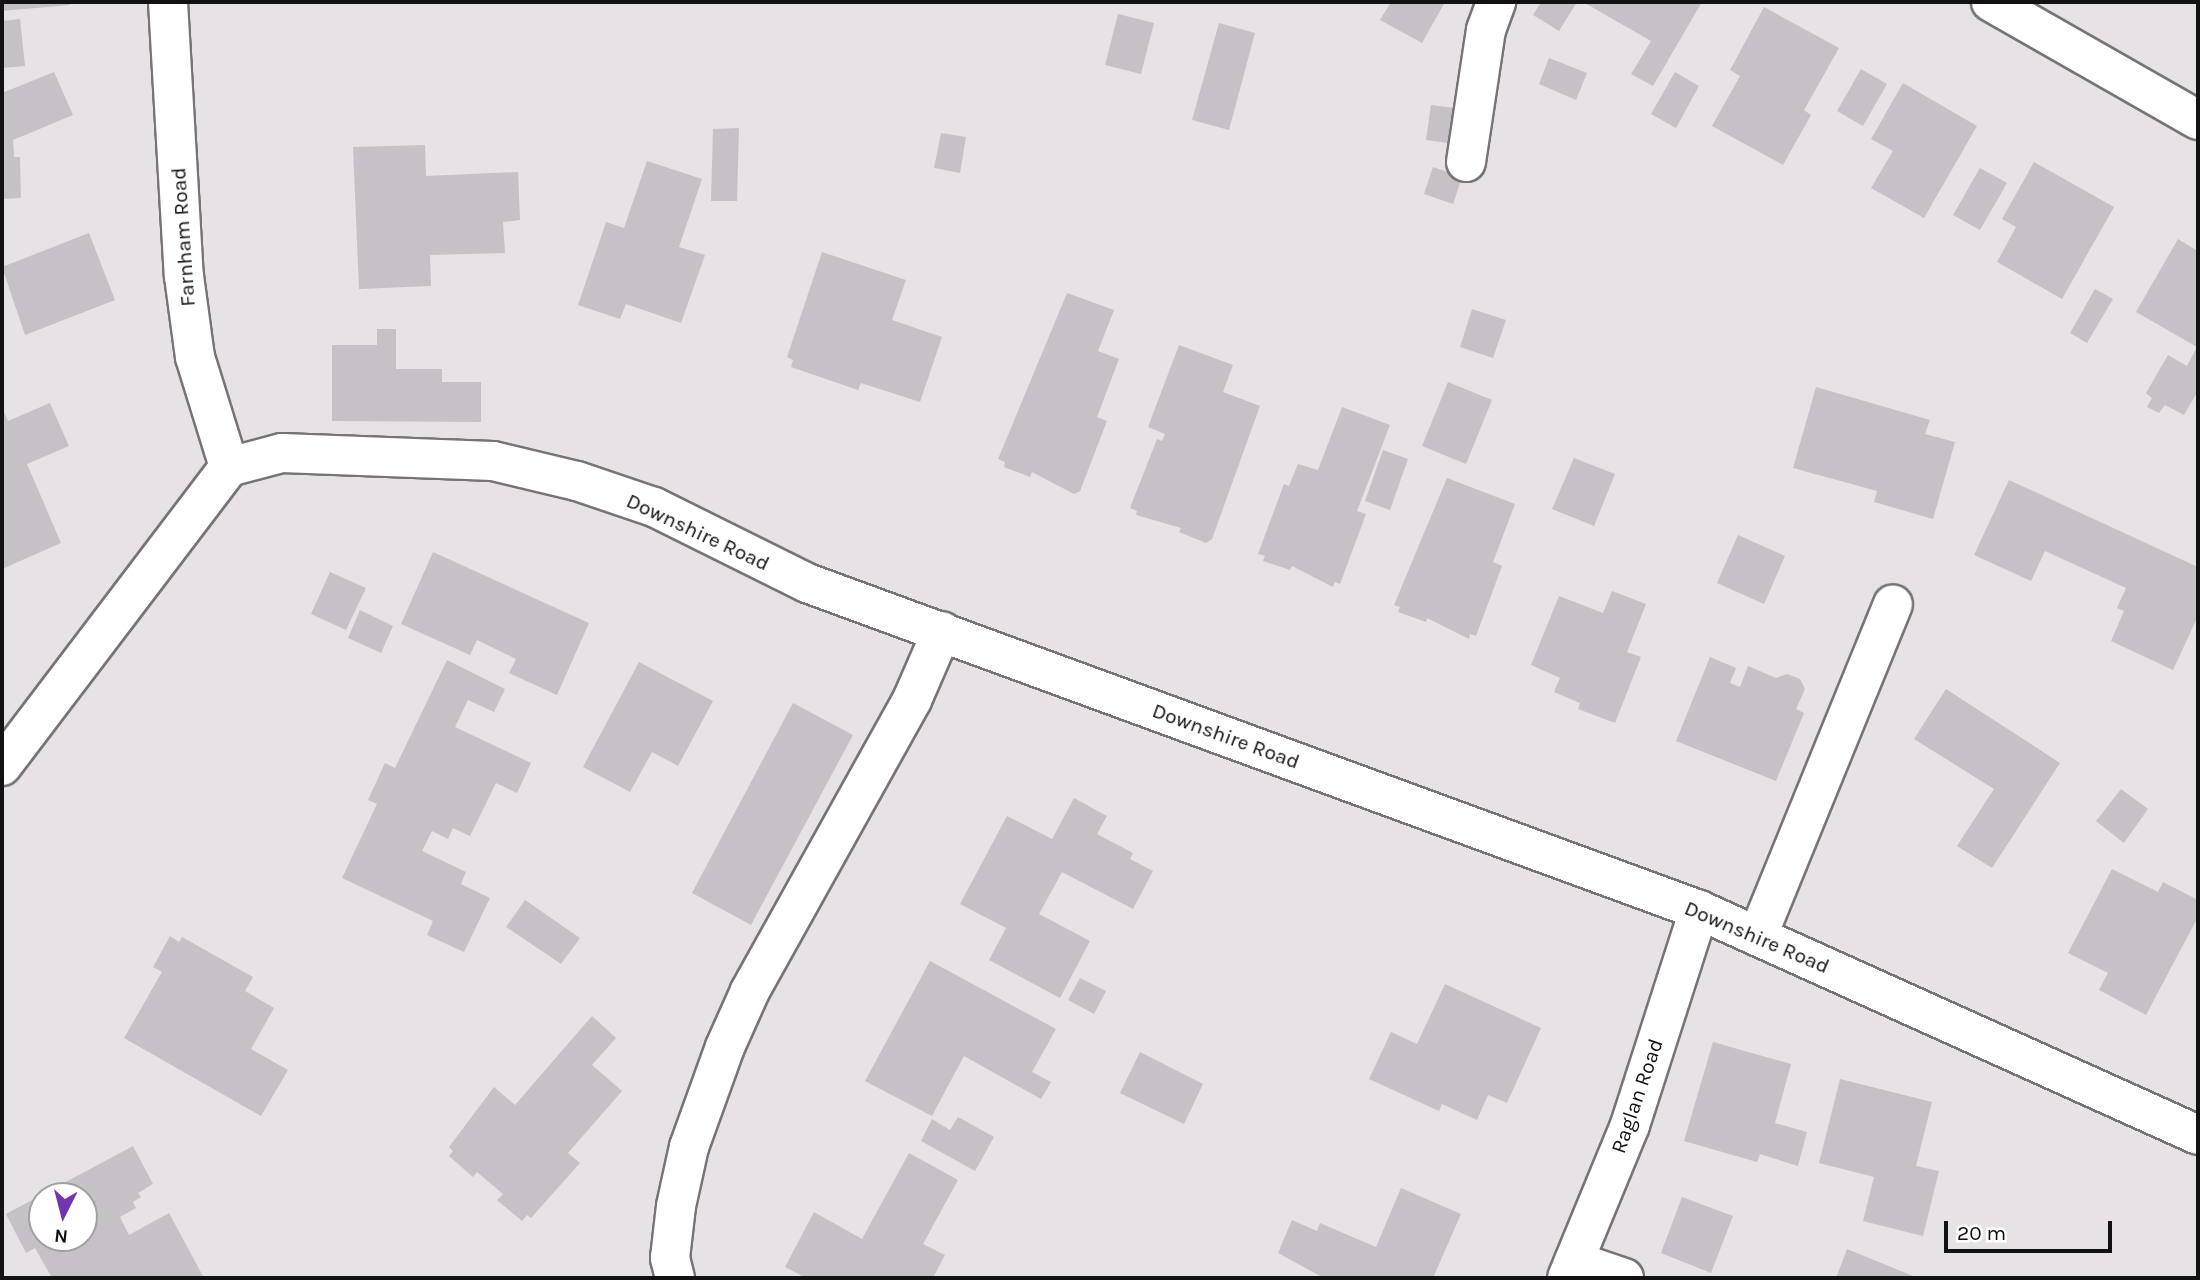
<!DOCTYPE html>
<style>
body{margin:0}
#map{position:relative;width:2200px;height:1280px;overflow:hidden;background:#e6e2e6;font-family:Karla,sans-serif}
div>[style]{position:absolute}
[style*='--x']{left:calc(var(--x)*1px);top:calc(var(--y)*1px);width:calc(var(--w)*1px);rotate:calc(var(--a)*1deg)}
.building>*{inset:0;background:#c5c1c6}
.roads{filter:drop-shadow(2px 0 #777377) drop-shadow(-2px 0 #777377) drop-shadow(0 2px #777377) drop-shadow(0 -2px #777377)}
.minor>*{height:38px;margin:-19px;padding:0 19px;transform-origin:19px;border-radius:19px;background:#fff}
span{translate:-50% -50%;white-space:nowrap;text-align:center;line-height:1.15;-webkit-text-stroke:6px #fff;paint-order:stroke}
.street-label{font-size:21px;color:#131113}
.frame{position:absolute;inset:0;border:4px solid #131113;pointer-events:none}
.north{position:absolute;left:28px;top:1182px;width:70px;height:70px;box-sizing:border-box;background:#fff;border:2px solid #a1a0a1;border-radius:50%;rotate:186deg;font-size:19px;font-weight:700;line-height:28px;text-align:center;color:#131113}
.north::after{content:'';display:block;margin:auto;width:24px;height:32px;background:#7236ac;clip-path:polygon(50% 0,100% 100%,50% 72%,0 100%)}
.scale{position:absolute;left:1944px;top:1221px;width:168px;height:32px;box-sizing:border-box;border:4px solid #131113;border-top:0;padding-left:9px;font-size:21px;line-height:24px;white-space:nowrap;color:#131113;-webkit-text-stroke:5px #fff;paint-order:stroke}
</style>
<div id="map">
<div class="building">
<div style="clip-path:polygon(2px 2px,70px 2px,70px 5px,2px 11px)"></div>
<div style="clip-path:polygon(1391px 2px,1445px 2px,1422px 43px,1380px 20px)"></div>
<div style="clip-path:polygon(1541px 2px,1577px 2px,1559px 31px,1533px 15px)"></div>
<div style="clip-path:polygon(1583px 2px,1702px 2px,1653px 86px,1631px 74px,1651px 41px)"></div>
<div style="clip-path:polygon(1764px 7px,1839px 48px,1804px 110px,1811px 115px,1783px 165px,1712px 126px,1740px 76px,1730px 70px)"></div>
<div style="clip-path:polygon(1118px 14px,1154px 23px,1141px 74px,1105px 65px)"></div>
<div style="clip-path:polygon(20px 19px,25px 66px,2px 68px,2px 21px)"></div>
<div style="clip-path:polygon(1219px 23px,1255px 33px,1229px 130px,1192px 120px)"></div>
<div style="clip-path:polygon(1549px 58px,1587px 73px,1576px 100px,1539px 84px)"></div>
<div style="clip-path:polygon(1861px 69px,1887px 84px,1863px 126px,1837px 111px)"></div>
<div style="clip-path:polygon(54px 72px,73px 115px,13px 140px,14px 157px,20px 157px,21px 198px,2px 199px,2px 93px)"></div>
<div style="clip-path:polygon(1675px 72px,1699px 86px,1676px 128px,1651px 114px)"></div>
<div style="clip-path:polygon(1903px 83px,1977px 126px,1924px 218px,1871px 188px,1893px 151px,1871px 139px)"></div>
<div style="clip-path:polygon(1431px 105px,1462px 109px,1456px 144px,1426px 140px)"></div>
<div style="clip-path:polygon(739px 128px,737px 201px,711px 201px,713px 129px)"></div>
<div style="clip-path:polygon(941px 133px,966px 137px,960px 173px,934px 168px)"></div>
<div style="clip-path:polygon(425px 145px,426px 176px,518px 172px,520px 220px,503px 222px,505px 253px,430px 255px,431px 286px,359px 289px,353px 147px)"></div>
<div style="clip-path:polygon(647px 161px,702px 179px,679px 247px,705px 255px,681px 323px,626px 304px,620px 319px,578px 305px,606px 222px,624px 228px)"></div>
<div style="clip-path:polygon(2034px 162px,2114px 207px,2062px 299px,1997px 262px,2016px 227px,2002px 219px)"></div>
<div style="clip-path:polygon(1433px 167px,1462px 177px,1453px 204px,1424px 194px)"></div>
<div style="clip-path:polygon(1980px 168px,2007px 183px,1980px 230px,1953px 215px)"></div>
<div style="clip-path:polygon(89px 233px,115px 300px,25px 335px,2px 267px)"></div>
<div style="clip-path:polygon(2178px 239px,2198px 251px,2198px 391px,2184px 415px,2165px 405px,2159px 413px,2147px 407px,2152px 398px,2146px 393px,2168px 355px,2187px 366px,2197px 347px,2136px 312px)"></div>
<div style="clip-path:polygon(822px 252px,906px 280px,892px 320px,942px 337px,920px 402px,861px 383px,858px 390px,791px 367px,793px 360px,787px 357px)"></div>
<div style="clip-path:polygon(2095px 289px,2113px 299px,2087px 343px,2070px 333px)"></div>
<div style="clip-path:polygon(1067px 293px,1114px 310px,1098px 351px,1119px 359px,1097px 417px,1107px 421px,1080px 491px,1074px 494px,1032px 472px,1030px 477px,1004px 467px,1005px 462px,998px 459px)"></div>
<div style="clip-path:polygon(1472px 309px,1506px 320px,1493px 358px,1460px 347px)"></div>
<div style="clip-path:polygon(377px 329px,396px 329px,396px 369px,442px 369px,442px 382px,481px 382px,481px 422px,332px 421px,332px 345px,377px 345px)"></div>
<div style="clip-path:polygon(1179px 345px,1233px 365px,1223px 392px,1260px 406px,1212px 539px,1206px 543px,1179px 532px,1181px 528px,1136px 515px,1137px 511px,1130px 508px,1157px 439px,1162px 441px,1165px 434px,1148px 427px)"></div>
<div style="clip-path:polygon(1448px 382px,1492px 400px,1466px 464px,1422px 446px)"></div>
<div style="clip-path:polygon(1816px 387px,1930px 420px,1925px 434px,1955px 442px,1933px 519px,1874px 502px,1877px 491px,1793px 468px)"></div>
<div style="clip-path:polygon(50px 403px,69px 446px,27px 464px,61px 543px,2px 569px,2px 408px,8px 421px)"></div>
<div style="clip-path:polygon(1342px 407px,1390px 425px,1357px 511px,1366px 514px,1340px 584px,1335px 582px,1333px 587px,1292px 566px,1290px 570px,1263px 561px,1265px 556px,1258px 554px,1284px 484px,1289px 486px,1298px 464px,1318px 470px)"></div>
<div style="clip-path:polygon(1383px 450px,1408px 459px,1390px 510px,1365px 501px)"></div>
<div style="clip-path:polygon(1574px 458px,1615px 474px,1594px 526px,1552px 509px)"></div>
<div style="clip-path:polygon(1447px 478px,1515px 504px,1493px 562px,1502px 566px,1476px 636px,1470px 634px,1469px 639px,1427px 618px,1426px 622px,1398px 612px,1400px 607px,1394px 605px)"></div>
<div style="clip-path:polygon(2009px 480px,2198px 567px,2198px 616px,2173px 670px,2111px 641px,2124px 611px,2117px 608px,2126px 588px,2045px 551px,2031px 581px,1974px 555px)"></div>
<div style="clip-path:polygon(1738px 535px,1785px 556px,1764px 604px,1717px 583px)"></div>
<div style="clip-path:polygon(433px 552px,589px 623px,557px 695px,509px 673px,516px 659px,477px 640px,470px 655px,401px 624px)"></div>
<div style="clip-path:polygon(330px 572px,366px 588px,346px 630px,311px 614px)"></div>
<div style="clip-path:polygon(1612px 591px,1646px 604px,1627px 652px,1641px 657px,1615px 723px,1578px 709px,1580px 703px,1554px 692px,1560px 678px,1531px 665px,1559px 596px,1603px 613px)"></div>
<div style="clip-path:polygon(360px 610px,393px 626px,381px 653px,348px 638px)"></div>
<div style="clip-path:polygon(1710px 657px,1736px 668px,1730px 683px,1740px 687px,1748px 666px,1776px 678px,1787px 674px,1800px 679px,1805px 689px,1796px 709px,1804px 713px,1776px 781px,1676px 741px)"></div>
<div style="clip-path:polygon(447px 660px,505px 689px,494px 712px,468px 700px,455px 727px,531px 763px,517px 793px,496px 783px,470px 836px,453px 828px,448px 839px,432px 831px,422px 851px,466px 872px,461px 884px,490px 898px,464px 952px,427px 935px,433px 921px,342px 878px,377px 804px,368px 800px,385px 763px,395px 768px)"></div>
<div style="clip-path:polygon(639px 662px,713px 701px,678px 766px,652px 752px,630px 792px,583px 767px)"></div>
<div style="clip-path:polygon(1946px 689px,2060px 763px,1992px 868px,1957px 846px,1994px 789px,1914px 739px)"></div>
<div style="clip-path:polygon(793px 703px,853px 735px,751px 925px,692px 893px)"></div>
<div style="clip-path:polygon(2121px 789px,2148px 809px,2124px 843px,2096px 821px)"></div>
<div style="clip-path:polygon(1074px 798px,1107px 816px,1097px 834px,1133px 853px,1130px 859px,1153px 871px,1133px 909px,1062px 872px,1039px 914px,1090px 941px,1060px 998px,989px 960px,1006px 928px,960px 904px,1007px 816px,1052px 839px)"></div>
<div style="clip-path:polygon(2112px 869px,2158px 892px,2163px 882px,2198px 900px,2198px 917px,2146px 1015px,2099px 990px,2108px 973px,2068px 953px)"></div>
<div style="clip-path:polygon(525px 900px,580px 938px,561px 964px,506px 927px)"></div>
<div style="clip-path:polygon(170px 936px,179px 942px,182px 937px,253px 977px,245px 991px,274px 1008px,251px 1049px,288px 1070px,261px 1116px,124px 1038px,162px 972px,153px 967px)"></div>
<div style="clip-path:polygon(930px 961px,1056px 1029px,1032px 1072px,1051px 1082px,1041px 1099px,964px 1056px,932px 1116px,865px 1081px)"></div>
<div style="clip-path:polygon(1080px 978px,1106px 991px,1094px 1014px,1068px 1000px)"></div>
<div style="clip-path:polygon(1445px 984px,1541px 1028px,1507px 1103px,1488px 1095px,1477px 1120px,1442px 1104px,1439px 1111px,1369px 1079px,1391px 1032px,1417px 1044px)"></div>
<div style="clip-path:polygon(592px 1016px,616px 1038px,592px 1065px,622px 1091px,568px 1153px,580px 1163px,531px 1218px,527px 1215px,522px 1221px,497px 1200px,503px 1194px,477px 1172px,473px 1177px,449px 1156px,453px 1151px,449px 1147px,494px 1087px,515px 1105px)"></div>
<div style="clip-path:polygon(1713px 1042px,1791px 1064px,1775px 1123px,1807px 1132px,1798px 1166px,1760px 1154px,1757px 1162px,1684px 1141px)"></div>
<div style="clip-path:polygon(1140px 1052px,1203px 1084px,1184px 1124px,1120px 1093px)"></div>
<div style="clip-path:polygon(1840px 1079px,1932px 1102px,1916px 1166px,1939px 1171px,1923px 1236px,1863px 1221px,1874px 1177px,1819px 1163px)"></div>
<div style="clip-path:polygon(958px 1117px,994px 1137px,975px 1171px,921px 1141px,932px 1119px,950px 1130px)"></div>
<div style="clip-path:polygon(evenodd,133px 1146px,153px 1184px,138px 1193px,141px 1197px,133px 1202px,136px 1208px,120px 1217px,129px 1235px,169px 1213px,204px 1278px,52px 1278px,35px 1248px,26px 1253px,6px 1214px,133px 1146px,42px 1196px,84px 1196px,84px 1238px,42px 1238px,42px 1196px)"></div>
<div style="clip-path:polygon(909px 1153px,958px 1180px,923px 1244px,945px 1255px,933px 1278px,806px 1278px,785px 1267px,814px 1212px,862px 1239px)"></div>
<div style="clip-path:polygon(1401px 1188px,1461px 1214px,1433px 1278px,1324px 1278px,1278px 1253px,1292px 1220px,1317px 1231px,1320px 1223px,1376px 1247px)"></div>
<div style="clip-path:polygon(1682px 1197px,1733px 1216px,1711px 1273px,1661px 1253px)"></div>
<div style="clip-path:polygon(1847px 1249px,1918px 1278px,1836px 1278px)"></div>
</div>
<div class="roads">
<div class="minor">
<div style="--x:168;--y:2;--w:274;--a:86.7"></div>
<div style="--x:184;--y:276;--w:82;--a:82.3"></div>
<div style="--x:195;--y:357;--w:115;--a:72.8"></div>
<div style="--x:1991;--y:2;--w:238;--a:29.7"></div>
<div style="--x:1466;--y:162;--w:134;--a:-81.4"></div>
<div style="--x:1486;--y:30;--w:30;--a:-70"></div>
<div style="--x:229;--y:467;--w:55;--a:-14.8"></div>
<div style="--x:282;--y:453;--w:211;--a:2.2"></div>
<div style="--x:493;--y:461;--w:86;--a:13.4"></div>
<div style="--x:577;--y:481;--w:81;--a:18.7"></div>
<div style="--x:654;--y:507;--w:171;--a:26.4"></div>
<div style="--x:807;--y:583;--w:950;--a:20.13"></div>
<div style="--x:1699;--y:910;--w:547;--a:24.27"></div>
<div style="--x:2;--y:766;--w:375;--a:-52.8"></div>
<div style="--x:1758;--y:935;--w:357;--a:-67.8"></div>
<div style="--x:1574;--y:1261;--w:53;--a:18.8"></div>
<div style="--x:675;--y:1278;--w:21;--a:-104"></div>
<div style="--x:670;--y:1258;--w:52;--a:-83.4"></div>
<div style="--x:676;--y:1206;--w:60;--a:-77.6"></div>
<div style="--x:689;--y:1147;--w:106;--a:-70.2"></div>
<div style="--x:725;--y:1047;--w:61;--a:-65.9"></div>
<div style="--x:750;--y:991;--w:333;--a:-60.9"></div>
<div style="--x:912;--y:700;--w:75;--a:-66.5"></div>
<div style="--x:1567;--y:1278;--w:165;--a:-67.6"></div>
<div style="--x:1630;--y:1125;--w:226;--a:-72.2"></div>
</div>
</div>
<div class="street-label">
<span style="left:183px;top:237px;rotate:-94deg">Farnham Road</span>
<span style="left:698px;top:532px;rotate:25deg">Downshire Road</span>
<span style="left:1226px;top:736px;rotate:20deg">Downshire Road</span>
<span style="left:1757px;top:937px;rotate:23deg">Downshire Road</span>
<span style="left:1637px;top:1096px;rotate:-71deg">Raglan Road</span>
</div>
<div class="frame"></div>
<div class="north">N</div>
<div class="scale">20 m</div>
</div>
